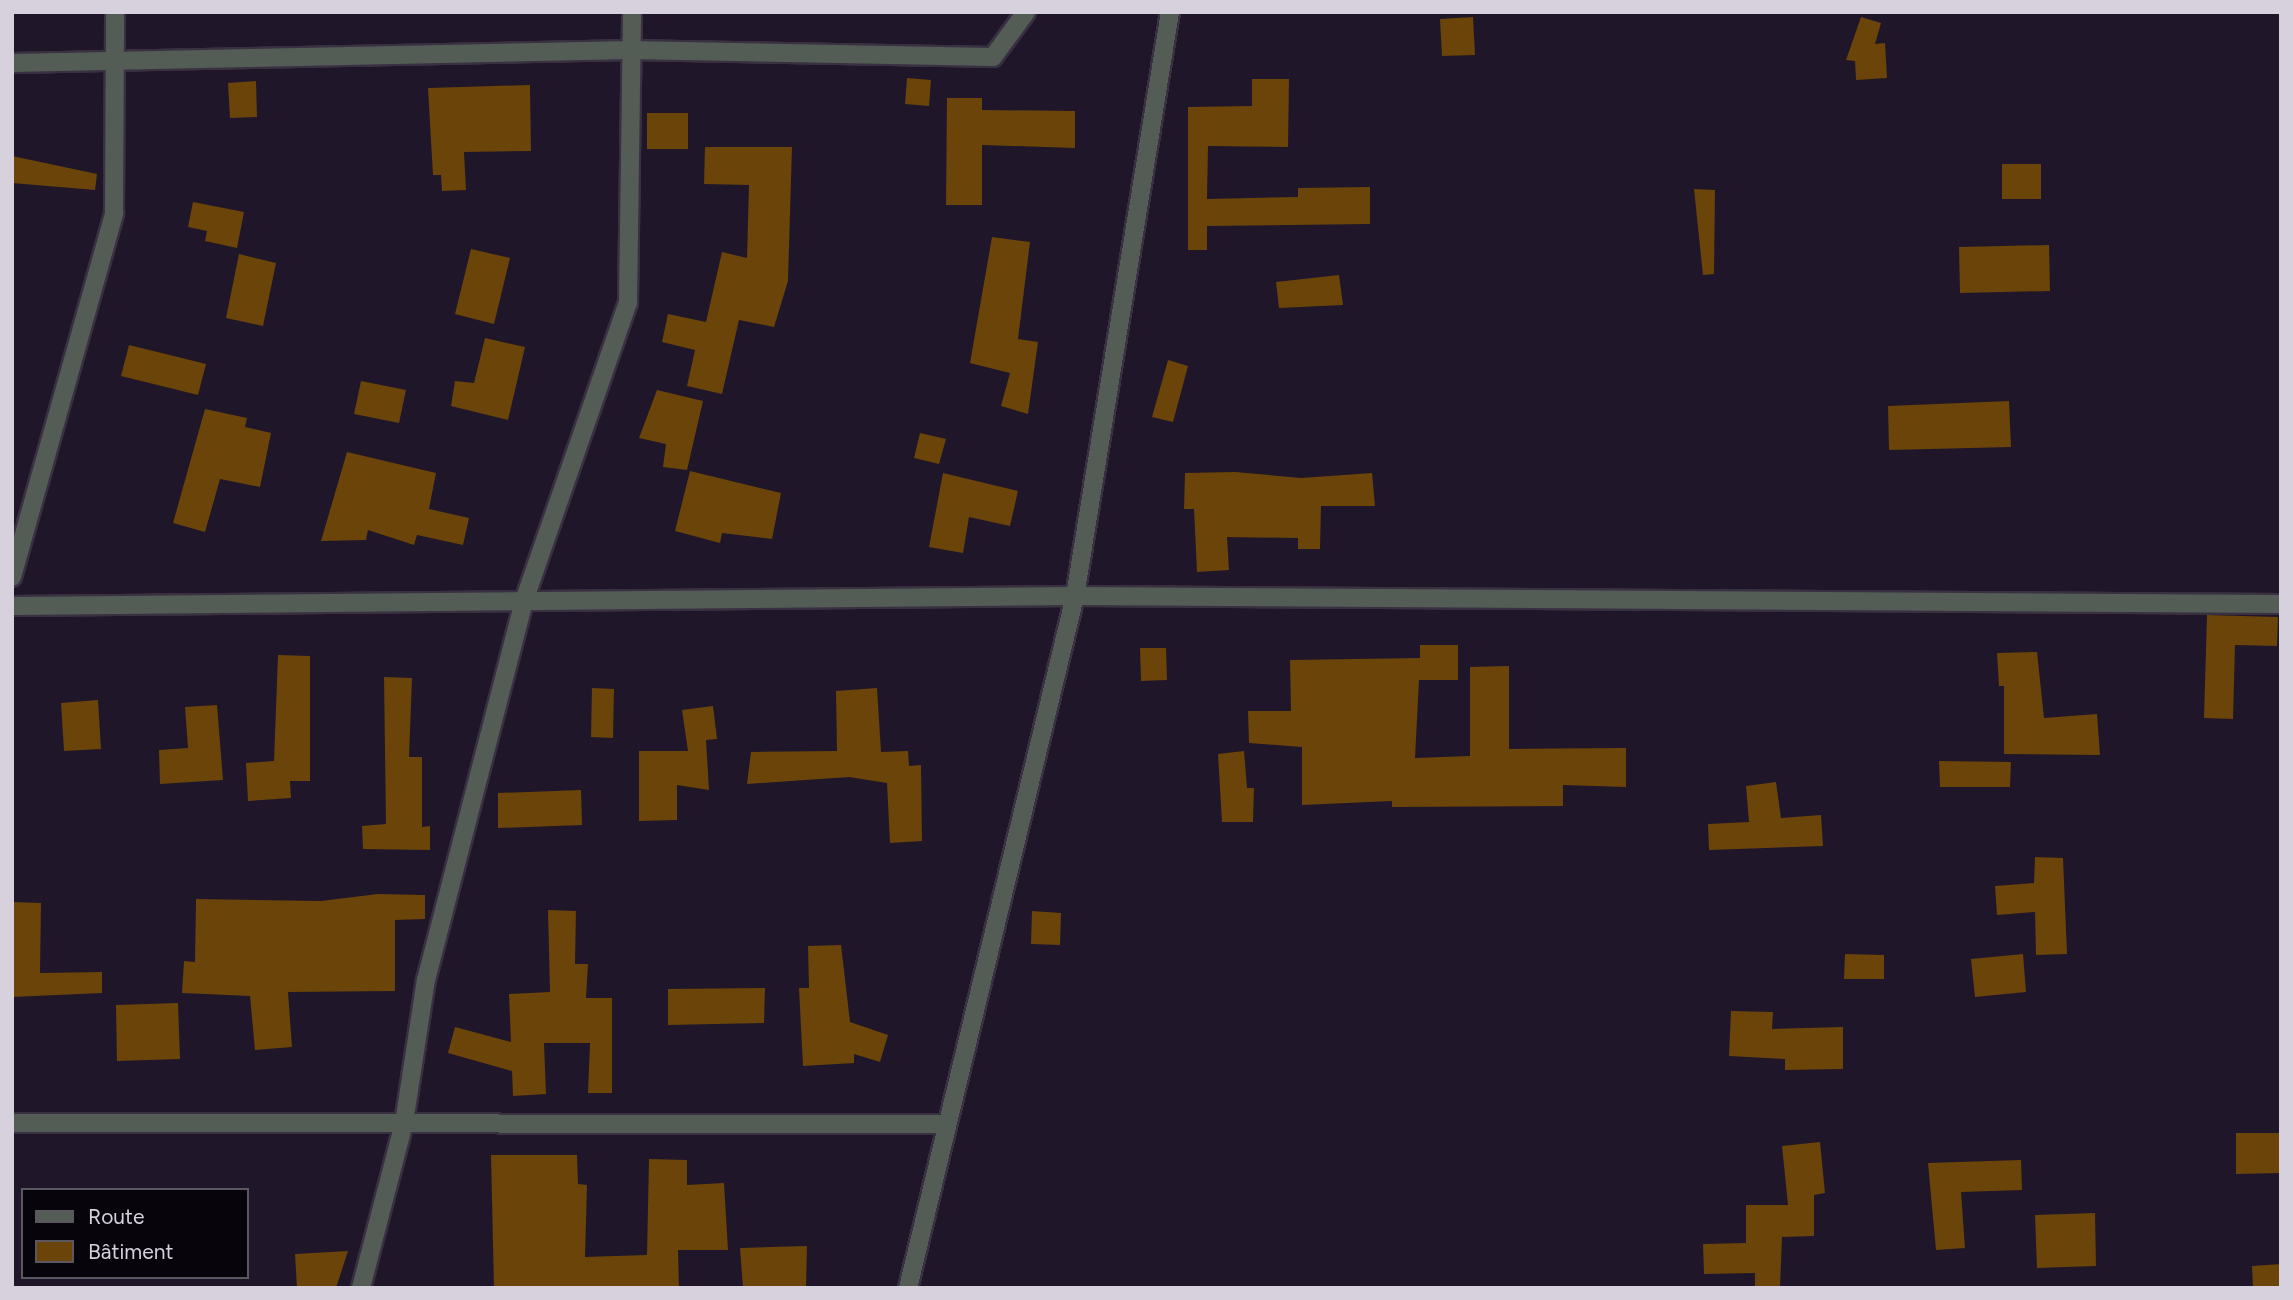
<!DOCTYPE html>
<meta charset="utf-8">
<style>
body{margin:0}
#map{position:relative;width:2293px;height:1300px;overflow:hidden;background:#1f1629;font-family:Figtree,sans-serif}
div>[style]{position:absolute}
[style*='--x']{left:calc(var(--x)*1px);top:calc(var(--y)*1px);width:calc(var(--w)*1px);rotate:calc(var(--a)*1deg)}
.building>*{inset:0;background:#6a4408}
.roads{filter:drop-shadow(2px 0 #393042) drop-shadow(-2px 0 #393042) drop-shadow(0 2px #393042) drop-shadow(0 -2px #393042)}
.street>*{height:18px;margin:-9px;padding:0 9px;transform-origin:9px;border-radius:9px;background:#535c55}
span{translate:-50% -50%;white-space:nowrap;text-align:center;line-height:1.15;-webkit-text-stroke:7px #07050b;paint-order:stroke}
.frame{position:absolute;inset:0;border:14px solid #d7d1de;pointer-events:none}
.legend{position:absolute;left:21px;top:1188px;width:228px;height:91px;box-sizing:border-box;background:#07050b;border:2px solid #5a575f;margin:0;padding:9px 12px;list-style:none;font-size:21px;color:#d7d1de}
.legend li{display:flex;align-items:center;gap:14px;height:35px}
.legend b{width:35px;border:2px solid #5a575f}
</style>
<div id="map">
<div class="building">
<div style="clip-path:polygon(1473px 17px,1475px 55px,1442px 56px,1440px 19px)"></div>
<div style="clip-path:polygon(1861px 17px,1881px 23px,1875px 44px,1885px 43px,1887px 78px,1856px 80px,1855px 61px,1846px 60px)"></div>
<div style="clip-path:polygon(907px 78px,931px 80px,929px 106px,905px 104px)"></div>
<div style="clip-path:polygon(1252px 79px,1289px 79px,1288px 147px,1208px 146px,1207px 199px,1298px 197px,1298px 188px,1370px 187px,1370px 224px,1207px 226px,1207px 250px,1188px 250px,1188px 107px,1252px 106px)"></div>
<div style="clip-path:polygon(256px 81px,257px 117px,230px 118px,228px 83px)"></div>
<div style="clip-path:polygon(530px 85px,531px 151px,464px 152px,466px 190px,442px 191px,441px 175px,433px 175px,428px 88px)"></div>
<div style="clip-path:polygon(947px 98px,982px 98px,982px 110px,1075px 111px,1075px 148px,982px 145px,982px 205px,946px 205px)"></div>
<div style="clip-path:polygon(647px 113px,688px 113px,688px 149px,647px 149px)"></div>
<div style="clip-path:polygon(705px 147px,792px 147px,788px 281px,774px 327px,739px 320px,722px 394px,687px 386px,695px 350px,662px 342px,668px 314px,706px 322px,722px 252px,747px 258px,749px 185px,704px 184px)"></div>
<div style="clip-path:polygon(12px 156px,97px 174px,95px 190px,12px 183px)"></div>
<div style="clip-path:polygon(2002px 164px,2041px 164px,2041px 199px,2002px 199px)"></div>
<div style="clip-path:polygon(1694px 189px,1715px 190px,1714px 274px,1703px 275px)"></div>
<div style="clip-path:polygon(193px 202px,244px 212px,237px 248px,205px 241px,207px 231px,188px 227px)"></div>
<div style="clip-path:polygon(992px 237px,1030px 242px,1018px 339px,1038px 342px,1028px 414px,1001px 406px,1010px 373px,970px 363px)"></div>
<div style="clip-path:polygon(2049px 245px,2050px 291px,1960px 293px,1959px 247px)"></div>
<div style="clip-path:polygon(471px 249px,510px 258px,494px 324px,455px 314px)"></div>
<div style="clip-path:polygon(239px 254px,276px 263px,263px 326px,226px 318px)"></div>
<div style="clip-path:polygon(1339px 275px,1343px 305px,1279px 308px,1276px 282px)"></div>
<div style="clip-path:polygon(485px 338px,525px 347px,508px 420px,451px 406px,455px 381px,474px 383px)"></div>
<div style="clip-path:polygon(129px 345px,206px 364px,198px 395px,121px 376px)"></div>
<div style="clip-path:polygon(1168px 360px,1188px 366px,1173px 422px,1152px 417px)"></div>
<div style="clip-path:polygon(361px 381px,406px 390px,399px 423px,354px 414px)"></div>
<div style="clip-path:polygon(657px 390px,703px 401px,687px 470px,663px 467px,666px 444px,639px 438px)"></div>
<div style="clip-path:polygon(2009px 401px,2011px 447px,1889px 450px,1888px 406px)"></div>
<div style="clip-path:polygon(205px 409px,247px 418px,245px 427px,271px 433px,260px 487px,220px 479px,205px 532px,173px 523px)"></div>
<div style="clip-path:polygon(920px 433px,946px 439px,939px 464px,914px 458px)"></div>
<div style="clip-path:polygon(347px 452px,436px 473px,429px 509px,469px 518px,463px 545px,417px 535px,414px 545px,368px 530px,366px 540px,321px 541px)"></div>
<div style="clip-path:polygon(690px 471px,781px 493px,772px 539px,722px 533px,720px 543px,675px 531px)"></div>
<div style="clip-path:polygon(1235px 472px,1301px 478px,1372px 473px,1375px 506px,1321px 506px,1320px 549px,1298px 549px,1298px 538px,1227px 537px,1229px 570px,1197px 572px,1194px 509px,1184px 509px,1185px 473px)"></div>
<div style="clip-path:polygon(943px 473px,1018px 491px,1010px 526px,969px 517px,963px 553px,929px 547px)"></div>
<div style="clip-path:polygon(2207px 615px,2278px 617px,2277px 646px,2235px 645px,2233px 719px,2204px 718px)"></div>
<div style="clip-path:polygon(1420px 645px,1458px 645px,1458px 680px,1419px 680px,1415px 758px,1470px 756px,1470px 667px,1509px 666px,1509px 749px,1626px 748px,1626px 787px,1563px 785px,1563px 806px,1392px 807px,1392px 801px,1302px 805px,1302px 747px,1249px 743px,1248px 711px,1291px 711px,1290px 660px,1420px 658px)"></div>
<div style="clip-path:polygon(1140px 648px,1166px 648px,1167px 680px,1141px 681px)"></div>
<div style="clip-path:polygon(2037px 652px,2044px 718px,2097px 714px,2100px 755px,2004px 754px,2004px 686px,1999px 686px,1997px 653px)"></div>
<div style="clip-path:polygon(278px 655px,310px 656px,310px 781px,290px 781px,291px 798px,248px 801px,246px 763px,274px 761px)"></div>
<div style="clip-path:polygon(384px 677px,412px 678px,409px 757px,422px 757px,422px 827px,430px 826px,430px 850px,363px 849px,362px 826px,386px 824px)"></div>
<div style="clip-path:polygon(592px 688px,614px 689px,613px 738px,591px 737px)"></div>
<div style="clip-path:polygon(877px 688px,881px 752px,908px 751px,909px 766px,921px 765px,922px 841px,890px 843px,887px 783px,849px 777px,747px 784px,751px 752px,837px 751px,836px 691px)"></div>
<div style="clip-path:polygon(98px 700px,101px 749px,64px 751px,61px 703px)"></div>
<div style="clip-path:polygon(217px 705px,223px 780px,160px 784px,159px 750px,188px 748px,185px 707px)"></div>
<div style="clip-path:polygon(713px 706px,717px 739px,706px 740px,709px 790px,677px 785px,677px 820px,639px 821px,639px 751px,688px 751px,682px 710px)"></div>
<div style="clip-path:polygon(1244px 751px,1247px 788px,1254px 788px,1253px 822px,1222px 822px,1218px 754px)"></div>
<div style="clip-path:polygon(1939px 761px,2011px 762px,2010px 787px,1940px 787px)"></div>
<div style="clip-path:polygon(1776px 782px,1781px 818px,1821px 815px,1823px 846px,1709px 850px,1708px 824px,1749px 822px,1746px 786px)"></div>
<div style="clip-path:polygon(581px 790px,582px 825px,498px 828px,498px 793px)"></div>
<div style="clip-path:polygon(2035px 857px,2063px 858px,2067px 954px,2036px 955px,2035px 912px,1997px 915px,1995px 886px,2034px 883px)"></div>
<div style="clip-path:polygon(378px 894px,425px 895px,425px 919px,395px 920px,395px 991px,288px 992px,292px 1047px,255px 1050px,250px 996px,182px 993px,184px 961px,195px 962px,196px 899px,321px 901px)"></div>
<div style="clip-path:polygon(12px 902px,41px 903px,40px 973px,102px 972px,102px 993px,12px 997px)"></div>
<div style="clip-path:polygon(548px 910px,576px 911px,575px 964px,588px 964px,586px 998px,612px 998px,612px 1093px,588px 1093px,590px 1043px,544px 1043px,546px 1094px,513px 1096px,512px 1071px,448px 1053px,455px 1027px,511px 1042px,509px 994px,550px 992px)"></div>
<div style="clip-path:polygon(1032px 911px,1061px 913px,1060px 945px,1031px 944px)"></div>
<div style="clip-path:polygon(841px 945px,850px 1022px,888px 1035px,880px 1062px,854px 1054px,854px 1063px,803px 1066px,799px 988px,809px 988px,808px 946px)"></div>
<div style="clip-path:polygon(1845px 954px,1884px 955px,1884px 979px,1844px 979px)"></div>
<div style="clip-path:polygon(2023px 954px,2026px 992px,1975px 997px,1971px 959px)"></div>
<div style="clip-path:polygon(765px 988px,764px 1023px,668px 1025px,668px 989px)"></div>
<div style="clip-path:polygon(178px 1003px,180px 1059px,117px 1061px,116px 1005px)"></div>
<div style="clip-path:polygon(1731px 1011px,1773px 1012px,1772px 1029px,1843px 1027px,1843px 1069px,1785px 1070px,1785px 1059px,1729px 1056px)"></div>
<div style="clip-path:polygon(2236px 1133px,2281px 1133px,2281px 1173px,2236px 1174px)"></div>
<div style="clip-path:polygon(1820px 1142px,1825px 1193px,1814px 1195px,1814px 1236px,1782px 1237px,1780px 1288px,1755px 1288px,1755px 1273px,1704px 1274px,1703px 1244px,1746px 1243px,1746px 1205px,1788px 1205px,1782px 1146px)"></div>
<div style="clip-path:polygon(491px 1155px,577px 1155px,578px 1184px,587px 1185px,585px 1257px,647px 1255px,649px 1159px,687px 1160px,687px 1185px,724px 1183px,728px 1250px,678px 1250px,679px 1288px,494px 1288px)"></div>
<div style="clip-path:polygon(2021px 1160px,2022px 1190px,1961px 1192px,1965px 1248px,1936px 1250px,1928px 1163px)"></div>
<div style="clip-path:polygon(2095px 1213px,2096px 1266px,2037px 1268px,2035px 1215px)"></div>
<div style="clip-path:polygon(807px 1246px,806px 1288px,743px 1288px,740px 1248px)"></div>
<div style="clip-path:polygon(348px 1251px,336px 1288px,297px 1288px,295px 1254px)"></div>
<div style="clip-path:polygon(2281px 1264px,2281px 1288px,2253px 1288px,2252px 1266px)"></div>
</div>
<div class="roads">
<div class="street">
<div style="--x:12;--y:63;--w:619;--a:-1.2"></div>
<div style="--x:631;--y:50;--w:362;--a:1.1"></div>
<div style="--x:993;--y:57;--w:56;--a:-53.7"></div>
<div style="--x:12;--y:577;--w:378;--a:-74.3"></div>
<div style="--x:114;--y:213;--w:201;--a:-89.7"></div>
<div style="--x:12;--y:606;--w:1063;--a:-0.54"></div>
<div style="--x:1075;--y:596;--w:1206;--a:0.38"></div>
<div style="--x:12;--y:1123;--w:934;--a:0.06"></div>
<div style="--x:361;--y:1288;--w:171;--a:-75.4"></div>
<div style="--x:404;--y:1123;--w:145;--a:-81.3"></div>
<div style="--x:426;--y:980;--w:391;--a:-75.5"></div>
<div style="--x:524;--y:601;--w:316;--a:-70.8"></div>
<div style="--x:628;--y:303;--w:291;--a:-89.2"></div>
<div style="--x:908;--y:1288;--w:712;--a:-76.43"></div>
<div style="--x:1075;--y:596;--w:592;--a:-80.76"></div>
</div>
</div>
<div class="frame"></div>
<ul class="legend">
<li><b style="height:9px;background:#535c55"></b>Route</li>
<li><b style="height:19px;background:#6a4408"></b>Bâtiment</li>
</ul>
</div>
